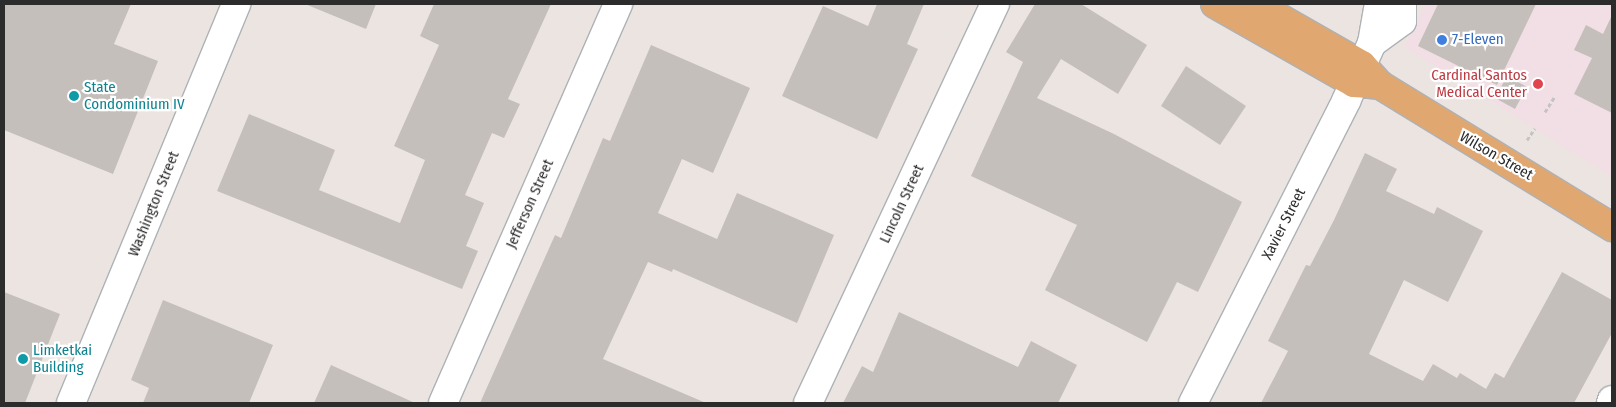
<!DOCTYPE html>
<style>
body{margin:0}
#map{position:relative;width:1616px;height:407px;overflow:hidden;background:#ece4e0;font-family:"Fira Sans Condensed",sans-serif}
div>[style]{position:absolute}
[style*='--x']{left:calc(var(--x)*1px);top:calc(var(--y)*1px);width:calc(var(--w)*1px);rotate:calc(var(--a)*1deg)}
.medical>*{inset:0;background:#f1dfe5}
.building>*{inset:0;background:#c5bfbb}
.path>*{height:3px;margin-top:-1.5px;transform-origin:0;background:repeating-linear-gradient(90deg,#c4c4c4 0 4px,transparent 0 6.5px)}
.roads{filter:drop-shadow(1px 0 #adb2b6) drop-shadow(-1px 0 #adb2b6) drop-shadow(0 1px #adb2b6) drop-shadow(0 -1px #adb2b6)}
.minor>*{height:28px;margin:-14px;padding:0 14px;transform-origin:14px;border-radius:14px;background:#fff}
.major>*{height:28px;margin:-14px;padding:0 14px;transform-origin:14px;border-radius:14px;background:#e0a771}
.dots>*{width:14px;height:14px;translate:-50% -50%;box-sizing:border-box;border:2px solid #fff;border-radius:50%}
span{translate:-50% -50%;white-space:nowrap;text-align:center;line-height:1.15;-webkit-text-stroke:4.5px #fff;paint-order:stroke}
.shop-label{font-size:15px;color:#366cbe}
.left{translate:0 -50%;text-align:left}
.health-label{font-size:15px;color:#be3a42}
.right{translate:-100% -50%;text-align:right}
.culture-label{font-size:15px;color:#0d838f}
.street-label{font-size:15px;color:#2c2c2c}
.frame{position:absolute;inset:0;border:5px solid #2c2c2c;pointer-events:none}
</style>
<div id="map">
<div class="medical">
<div style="clip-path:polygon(1425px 4px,1612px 4px,1612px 177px,1404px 47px)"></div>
</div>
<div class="building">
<div style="clip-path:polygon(4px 4px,131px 4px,114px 44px,158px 61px,113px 174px,4px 130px)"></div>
<div style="clip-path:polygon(305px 4px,376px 4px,366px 29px)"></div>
<div style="clip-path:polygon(434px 4px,551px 4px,508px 99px,520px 104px,504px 138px,492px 133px,465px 195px,484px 203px,466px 246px,478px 251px,462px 289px,217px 191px,249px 114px,335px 150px,319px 190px,400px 223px,425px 160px,394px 146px,439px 45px,420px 36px)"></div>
<div style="clip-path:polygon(877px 4px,924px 4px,907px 44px,918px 49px,877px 139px,782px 96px,823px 6px,868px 26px)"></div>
<div style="clip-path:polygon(1035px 4px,1081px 4px,1147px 45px,1118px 94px,1061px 59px,1037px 98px,1114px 134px,1242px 202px,1198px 292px,1177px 282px,1147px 342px,1045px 290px,1077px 225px,971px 176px,1023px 62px,1006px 52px)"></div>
<div style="clip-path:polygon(1438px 4px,1536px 4px,1497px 85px,1418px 46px)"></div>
<div style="clip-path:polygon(1612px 15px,1612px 113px,1574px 94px,1592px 58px,1574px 50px,1586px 25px,1603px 34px)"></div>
<div style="clip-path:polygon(651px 45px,750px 88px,713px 173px,682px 159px,658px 213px,717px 239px,737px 193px,834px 235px,797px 323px,673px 269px,672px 272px,648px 262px,603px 359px,706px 403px,480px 403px,555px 235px,561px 238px,603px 138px,610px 141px)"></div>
<div style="clip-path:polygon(1186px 66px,1246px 106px,1220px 145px,1161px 106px)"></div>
<div style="clip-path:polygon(1507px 76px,1527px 87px,1515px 109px,1495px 98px)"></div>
<div style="clip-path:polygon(1365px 153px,1397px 169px,1386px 191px,1434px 214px,1437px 207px,1483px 231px,1448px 302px,1404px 280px,1369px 354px,1423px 381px,1433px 364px,1457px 378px,1460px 373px,1486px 389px,1495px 373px,1504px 378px,1562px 272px,1612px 300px,1612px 333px,1574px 403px,1261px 403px,1288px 351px,1268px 341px,1306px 265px,1310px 266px,1334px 220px)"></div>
<div style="clip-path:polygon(4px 292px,60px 314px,25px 403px,4px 403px)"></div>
<div style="clip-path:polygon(163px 300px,273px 345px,249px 403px,143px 403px,149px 388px,131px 380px)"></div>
<div style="clip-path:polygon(899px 312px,1018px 367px,1031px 341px,1077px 365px,1058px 403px,843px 403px,862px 366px,873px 372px)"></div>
<div style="clip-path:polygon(331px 365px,415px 403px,314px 403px)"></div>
</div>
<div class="path">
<div style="--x:1545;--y:112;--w:19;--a:-58"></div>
<div style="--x:1527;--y:140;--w:14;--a:-56"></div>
</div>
<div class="roads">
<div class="minor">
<div style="--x:1372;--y:43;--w:40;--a:-80"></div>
<div style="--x:71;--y:403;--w:432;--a:-67.5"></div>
<div style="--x:443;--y:403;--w:436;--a:-66.3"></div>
<div style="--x:808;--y:403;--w:441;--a:-64.9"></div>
<div style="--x:1193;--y:403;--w:339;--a:-63.1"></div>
<div style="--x:1346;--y:101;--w:64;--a:-65.9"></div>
<div style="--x:1372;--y:43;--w:37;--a:-36"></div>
<div style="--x:1402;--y:21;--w:17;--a:-90"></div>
<div style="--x:1611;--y:403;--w:3;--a:-72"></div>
</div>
<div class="major">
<div style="--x:1215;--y:4;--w:160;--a:29.6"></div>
<div style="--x:1354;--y:83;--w:26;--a:4"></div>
<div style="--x:1255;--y:4;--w:123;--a:29.7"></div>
<div style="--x:1362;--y:65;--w:27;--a:48"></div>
<div style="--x:1380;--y:85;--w:272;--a:31.5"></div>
</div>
</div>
<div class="dots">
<div style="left:1442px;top:40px;background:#3f7fe0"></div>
<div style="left:1538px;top:84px;background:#e0444e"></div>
<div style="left:74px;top:96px;background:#0f9aa8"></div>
<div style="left:23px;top:359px;background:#0f9aa8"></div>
</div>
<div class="shop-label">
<span class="left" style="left:1452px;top:40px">7-Eleven</span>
</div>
<div class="health-label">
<span class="right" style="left:1527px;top:84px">Cardinal Santos<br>Medical Center</span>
</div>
<div class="culture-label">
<span class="left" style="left:84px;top:96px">State<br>Condominium IV</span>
<span class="left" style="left:33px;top:359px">Limketkai<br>Building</span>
</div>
<div class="street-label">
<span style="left:1496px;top:156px;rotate:30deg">Wilson Street</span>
<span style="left:154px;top:204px;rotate:-68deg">Washington Street</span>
<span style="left:530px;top:204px;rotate:-66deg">Jefferson Street</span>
<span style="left:902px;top:204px;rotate:-65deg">Lincoln Street</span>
<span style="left:1284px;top:224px;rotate:-63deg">Xavier Street</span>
</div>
<div class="frame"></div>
</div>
